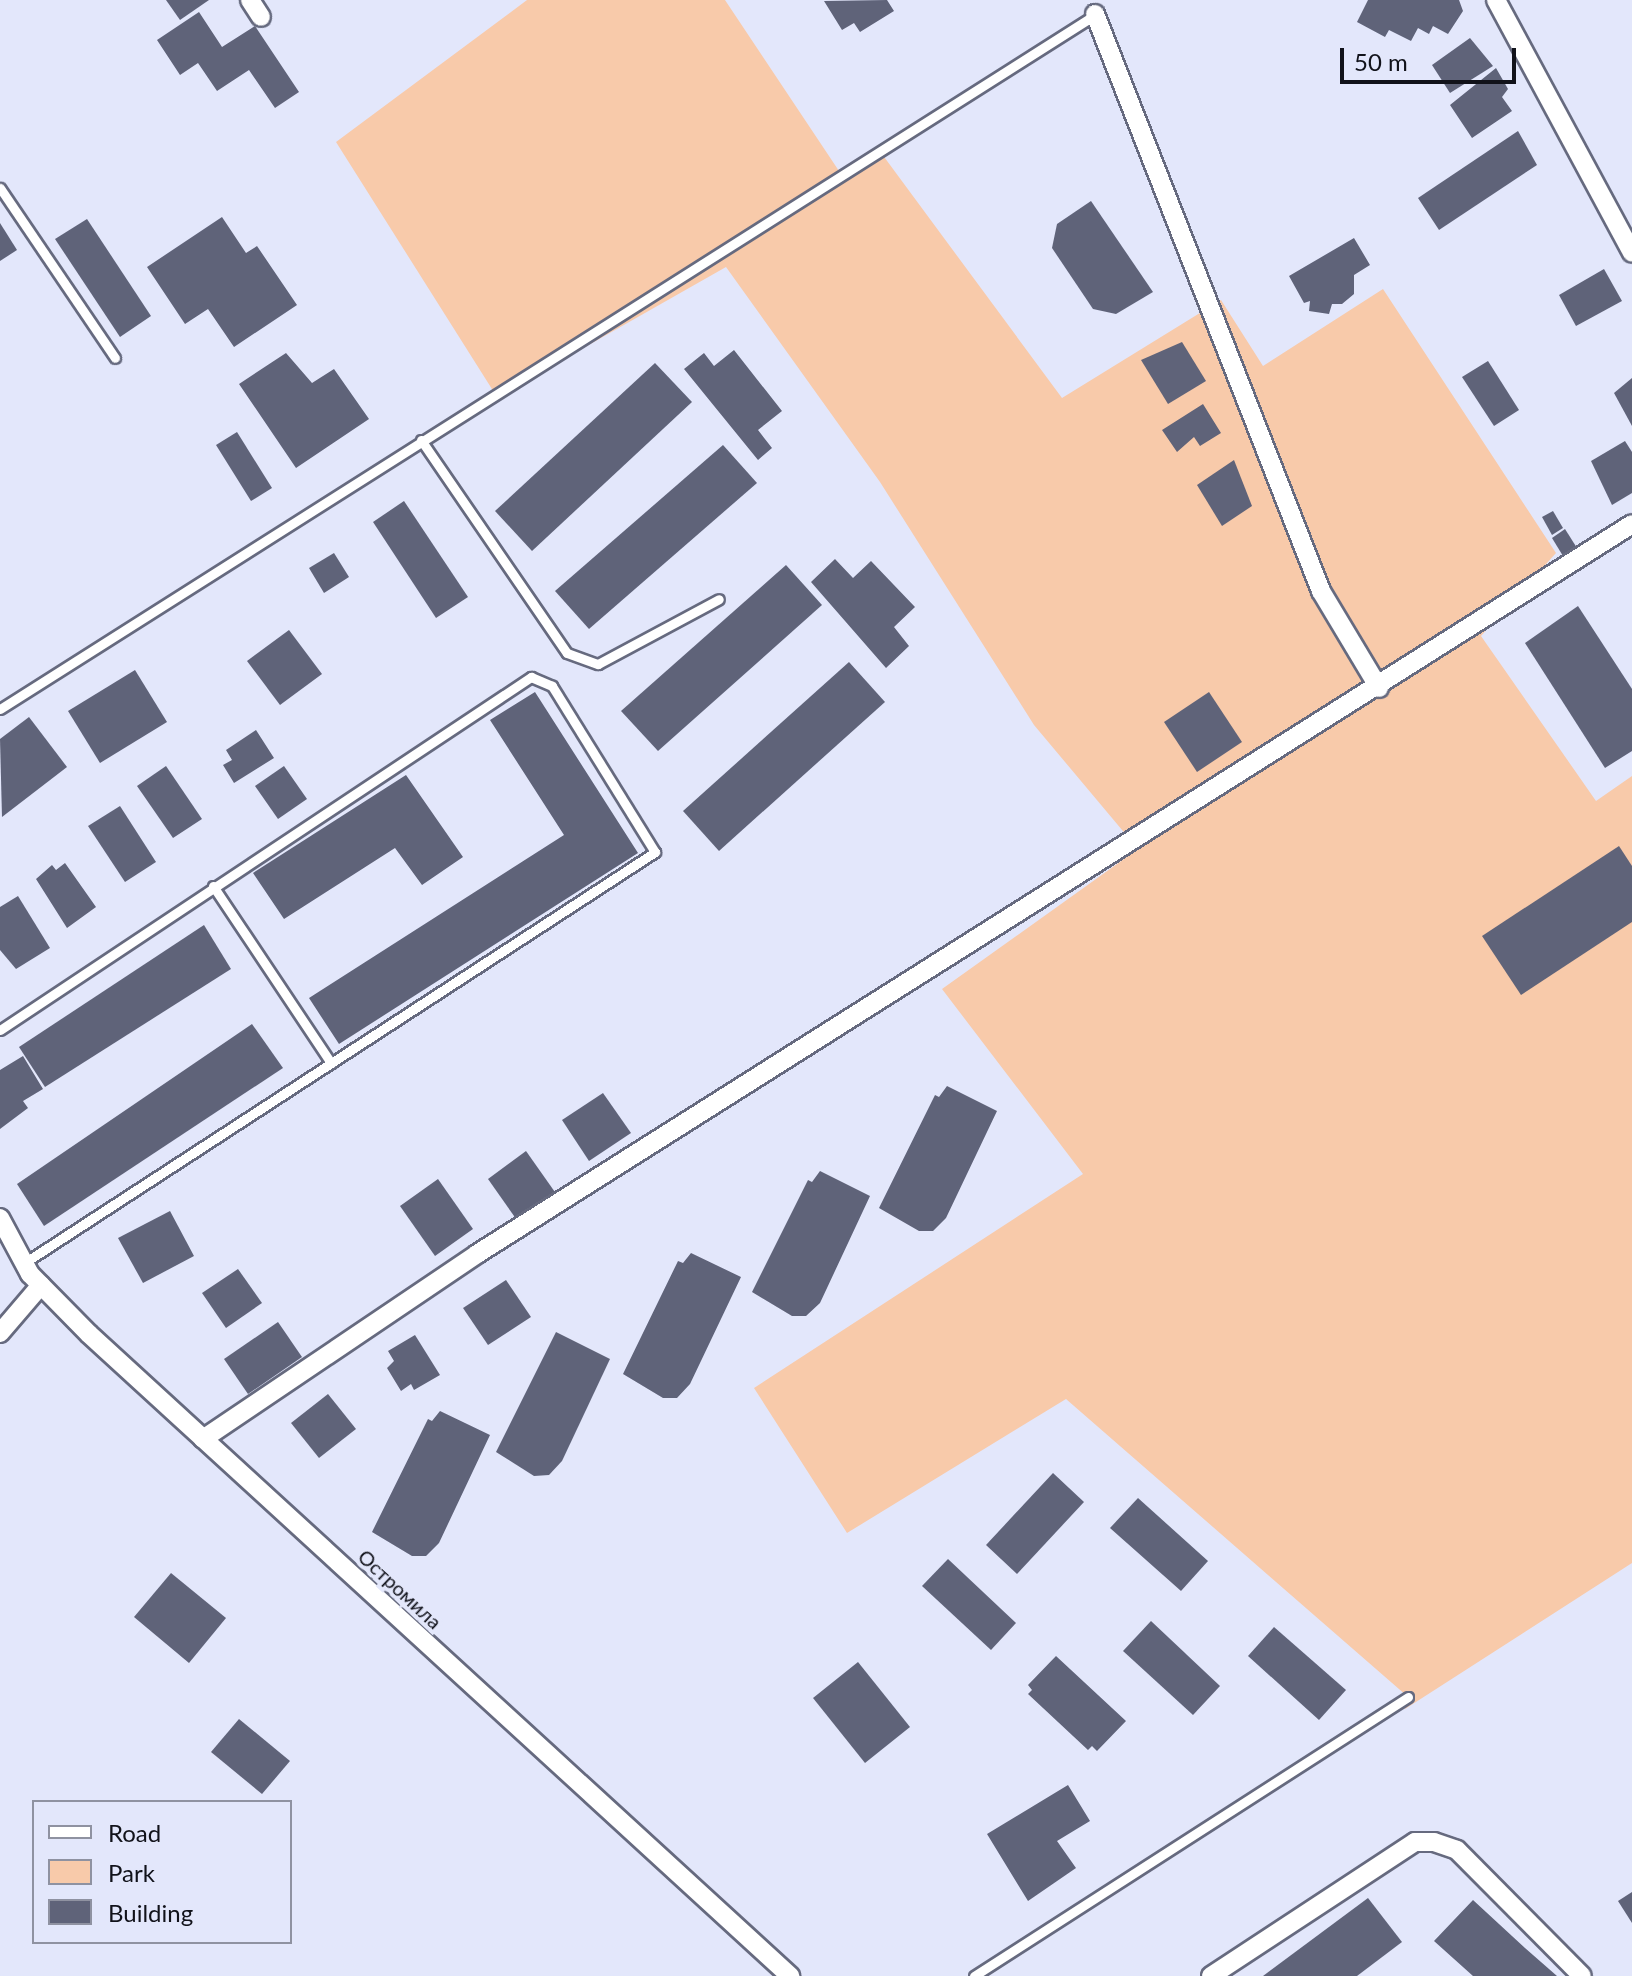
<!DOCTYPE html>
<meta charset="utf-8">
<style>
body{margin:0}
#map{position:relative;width:1632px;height:1976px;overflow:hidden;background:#e3e7fb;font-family:Lato,sans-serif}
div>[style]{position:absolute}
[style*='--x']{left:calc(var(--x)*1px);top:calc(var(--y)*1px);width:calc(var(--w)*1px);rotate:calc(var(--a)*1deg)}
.green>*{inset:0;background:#f8caaa}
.building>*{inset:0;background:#5f6379}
.roads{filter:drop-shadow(2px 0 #666a7f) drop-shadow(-2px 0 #666a7f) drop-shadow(0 2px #666a7f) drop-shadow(0 -2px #666a7f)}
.lane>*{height:9px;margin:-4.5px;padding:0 4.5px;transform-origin:4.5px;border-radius:4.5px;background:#fff}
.street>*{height:18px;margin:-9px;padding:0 9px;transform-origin:9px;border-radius:9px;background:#fff}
span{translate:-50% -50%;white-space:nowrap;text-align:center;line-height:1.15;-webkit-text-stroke:8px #e3e7fb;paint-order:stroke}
.street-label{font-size:20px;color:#11121a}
.legend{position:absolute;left:32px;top:1800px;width:260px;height:144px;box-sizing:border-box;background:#e3e7fb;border:2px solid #8f92a1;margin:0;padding:10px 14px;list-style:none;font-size:24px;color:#11121a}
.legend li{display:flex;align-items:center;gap:16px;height:40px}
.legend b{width:40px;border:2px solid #8f92a1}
.scale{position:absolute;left:1340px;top:48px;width:176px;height:36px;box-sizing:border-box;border:4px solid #11121a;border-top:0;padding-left:10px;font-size:24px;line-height:28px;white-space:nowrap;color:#11121a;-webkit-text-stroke:6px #e3e7fb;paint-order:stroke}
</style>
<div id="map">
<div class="green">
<div style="clip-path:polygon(527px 0,725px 0,841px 174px,879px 150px,1062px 398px,1221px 300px,1263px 366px,1383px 289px,1556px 553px,1481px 636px,1596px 801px,1632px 776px,1632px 1563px,1405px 1709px,1407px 1696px,1066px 1399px,847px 1533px,754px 1388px,1083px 1174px,942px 989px,1138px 849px,1034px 725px,880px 482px,726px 267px,497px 397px,336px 142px)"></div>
</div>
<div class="building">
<div style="clip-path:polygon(166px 0,209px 0,180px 20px)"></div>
<div style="clip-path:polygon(887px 0,894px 11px,860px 32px,854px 23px,842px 30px,824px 1px)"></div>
<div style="clip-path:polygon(1368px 0,1459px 0,1463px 11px,1448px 34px,1433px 26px,1429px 34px,1418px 28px,1411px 41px,1389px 30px,1385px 37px,1357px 22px)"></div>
<div style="clip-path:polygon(199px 12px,222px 47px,255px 26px,299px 92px,275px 108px,249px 70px,217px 91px,198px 63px,180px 75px,157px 40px)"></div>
<div style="clip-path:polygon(1470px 38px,1493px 66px,1450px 93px,1432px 65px)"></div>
<div style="clip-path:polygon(1496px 68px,1508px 89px,1502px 97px,1512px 111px,1472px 138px,1450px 105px)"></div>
<div style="clip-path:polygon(1518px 131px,1537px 165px,1439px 230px,1418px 198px)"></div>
<div style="clip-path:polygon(1091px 201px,1153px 292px,1116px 314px,1093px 309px,1052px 248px,1057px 224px)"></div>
<div style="clip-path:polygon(222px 217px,246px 253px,257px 246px,297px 305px,234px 347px,208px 309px,185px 324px,147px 267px)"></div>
<div style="clip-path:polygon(87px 219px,151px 316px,120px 337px,55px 239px)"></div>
<div style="clip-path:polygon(0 223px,17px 250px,0 261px)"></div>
<div style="clip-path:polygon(1354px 238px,1370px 265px,1354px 275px,1354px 294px,1342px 304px,1332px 304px,1329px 314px,1309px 311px,1310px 301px,1304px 303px,1289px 276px)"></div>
<div style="clip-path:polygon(1604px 269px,1622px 301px,1576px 326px,1559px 295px)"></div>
<div style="clip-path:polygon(1182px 342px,1206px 381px,1168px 404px,1141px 360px)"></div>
<div style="clip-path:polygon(734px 350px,782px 411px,758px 430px,772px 448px,758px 460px,684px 369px,704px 353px,714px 366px)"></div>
<div style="clip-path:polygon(286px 353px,312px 383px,334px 369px,369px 419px,296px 468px,239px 384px)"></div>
<div style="clip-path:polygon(1488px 361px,1519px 410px,1494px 426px,1462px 377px)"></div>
<div style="clip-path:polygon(655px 363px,692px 402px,532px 551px,495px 511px)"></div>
<div style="clip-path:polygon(1632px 378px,1632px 426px,1614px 393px)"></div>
<div style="clip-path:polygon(1203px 404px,1221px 433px,1200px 446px,1194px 437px,1177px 452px,1162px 430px)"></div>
<div style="clip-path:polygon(237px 432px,272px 488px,251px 501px,216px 445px)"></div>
<div style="clip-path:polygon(1625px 441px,1632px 452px,1632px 493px,1612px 505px,1591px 461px)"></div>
<div style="clip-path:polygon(723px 445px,757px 483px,589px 629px,555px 591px)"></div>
<div style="clip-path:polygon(1234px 460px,1252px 506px,1222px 526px,1197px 485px)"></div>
<div style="clip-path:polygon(404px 501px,468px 597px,436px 618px,373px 522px)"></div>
<div style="clip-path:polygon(1553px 511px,1563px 528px,1552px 535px,1542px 517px)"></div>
<div style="clip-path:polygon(1565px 529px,1577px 548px,1563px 556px,1552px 538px)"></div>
<div style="clip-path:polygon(334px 553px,349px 577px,324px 593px,309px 568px)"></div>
<div style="clip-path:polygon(835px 559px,853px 578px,871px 561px,915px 607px,894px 627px,909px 646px,886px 668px,811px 582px)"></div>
<div style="clip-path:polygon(786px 565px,822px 605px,658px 751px,621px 711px)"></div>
<div style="clip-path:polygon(1578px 606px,1632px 689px,1632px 751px,1605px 768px,1525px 643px)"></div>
<div style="clip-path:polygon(289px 630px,322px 674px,280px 705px,247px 661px)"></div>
<div style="clip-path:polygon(849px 662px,885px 702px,719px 851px,683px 811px)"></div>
<div style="clip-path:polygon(135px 670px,167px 722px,100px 763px,68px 711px)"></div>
<div style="clip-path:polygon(535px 692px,638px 853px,339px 1044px,309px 998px,564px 835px,490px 720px)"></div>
<div style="clip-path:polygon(1209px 692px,1242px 742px,1197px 772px,1164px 722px)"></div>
<div style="clip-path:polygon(29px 717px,67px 767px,2px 817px,0 739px)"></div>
<div style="clip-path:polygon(256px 730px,274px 758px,234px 783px,223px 765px,232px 760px,226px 750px)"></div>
<div style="clip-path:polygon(166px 766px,202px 819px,173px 838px,137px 786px)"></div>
<div style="clip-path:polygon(284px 766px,307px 799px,278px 819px,255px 786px)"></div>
<div style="clip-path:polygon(406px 775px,463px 857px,422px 885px,395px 848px,284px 919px,253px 873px)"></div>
<div style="clip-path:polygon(120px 806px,156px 862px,125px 882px,88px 826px)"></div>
<div style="clip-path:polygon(1619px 846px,1632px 866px,1632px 922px,1521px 995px,1482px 936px)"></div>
<div style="clip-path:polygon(65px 863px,96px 907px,67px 928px,36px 879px,52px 865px,56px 870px)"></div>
<div style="clip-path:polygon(18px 896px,50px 948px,16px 969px,0 950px,0 907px)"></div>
<div style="clip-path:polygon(204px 925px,231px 969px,45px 1087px,19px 1047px)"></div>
<div style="clip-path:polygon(252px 1024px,283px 1068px,44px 1226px,17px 1184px)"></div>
<div style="clip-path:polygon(23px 1056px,43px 1089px,23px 1101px,28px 1108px,0 1129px,0 1070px)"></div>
<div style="clip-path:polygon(947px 1086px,997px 1111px,946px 1218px,933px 1231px,919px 1231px,879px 1208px,935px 1095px,939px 1097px)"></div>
<div style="clip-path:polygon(603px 1093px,631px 1133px,589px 1161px,562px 1120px)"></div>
<div style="clip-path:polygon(526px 1151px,557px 1195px,519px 1223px,488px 1179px)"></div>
<div style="clip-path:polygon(820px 1171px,870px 1196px,820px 1303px,806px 1316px,792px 1316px,752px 1292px,808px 1180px,812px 1182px)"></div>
<div style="clip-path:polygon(438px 1179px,473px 1229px,435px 1256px,400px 1206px)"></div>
<div style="clip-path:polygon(170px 1211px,194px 1256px,143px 1283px,118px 1238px)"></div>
<div style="clip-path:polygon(691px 1253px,741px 1277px,690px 1384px,677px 1398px,663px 1398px,623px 1374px,678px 1261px,683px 1263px)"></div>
<div style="clip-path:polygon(238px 1269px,262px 1303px,226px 1328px,202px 1293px)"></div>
<div style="clip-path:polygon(506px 1280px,531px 1317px,488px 1345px,463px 1308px)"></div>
<div style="clip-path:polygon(278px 1322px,302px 1357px,248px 1394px,224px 1359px)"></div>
<div style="clip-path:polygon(556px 1332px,610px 1359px,562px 1461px,549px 1475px,534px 1476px,496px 1452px)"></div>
<div style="clip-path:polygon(415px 1335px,440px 1375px,414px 1390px,411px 1384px,401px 1391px,387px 1368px,394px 1361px,388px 1351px)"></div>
<div style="clip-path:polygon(328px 1394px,356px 1429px,319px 1458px,291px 1423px)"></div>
<div style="clip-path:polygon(440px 1411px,490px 1435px,439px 1543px,426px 1556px,412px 1556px,372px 1532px,428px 1419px,432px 1421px)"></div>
<div style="clip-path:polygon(1053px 1473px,1084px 1502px,1017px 1574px,986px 1545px)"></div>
<div style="clip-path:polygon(1138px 1498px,1208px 1561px,1181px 1591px,1110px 1528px)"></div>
<div style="clip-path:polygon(948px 1559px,1016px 1623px,991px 1650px,922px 1586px)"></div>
<div style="clip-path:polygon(171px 1573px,226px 1618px,189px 1663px,134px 1617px)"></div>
<div style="clip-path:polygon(1151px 1621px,1220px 1686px,1193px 1715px,1123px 1651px)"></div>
<div style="clip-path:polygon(1274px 1627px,1346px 1690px,1319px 1720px,1248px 1656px)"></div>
<div style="clip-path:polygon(1056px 1656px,1126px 1721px,1097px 1751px,1092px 1746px,1088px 1750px,1028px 1694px,1032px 1690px,1028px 1685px)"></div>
<div style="clip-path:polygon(858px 1662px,910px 1727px,865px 1763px,813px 1698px)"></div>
<div style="clip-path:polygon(239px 1719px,290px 1761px,262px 1794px,211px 1752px)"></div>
<div style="clip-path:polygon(1068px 1785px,1090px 1821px,1057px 1841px,1076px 1868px,1028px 1901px,987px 1834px)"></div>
<div style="clip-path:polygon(1632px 1892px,1632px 1923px,1618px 1901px)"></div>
<div style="clip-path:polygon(1368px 1898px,1402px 1942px,1357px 1976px,1263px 1976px)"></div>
<div style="clip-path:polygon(1473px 1900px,1525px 1948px,1557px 1976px,1473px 1976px,1434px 1941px)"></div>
</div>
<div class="roads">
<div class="lane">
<div style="--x:0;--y:188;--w:205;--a:55.9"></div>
<div style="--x:421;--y:440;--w:258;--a:55.6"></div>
<div style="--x:567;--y:653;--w:33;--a:20"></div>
<div style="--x:598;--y:664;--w:137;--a:-28.2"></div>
<div style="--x:0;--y:709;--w:1296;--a:-32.37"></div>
<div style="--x:213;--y:886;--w:213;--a:56.3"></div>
<div style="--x:0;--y:1030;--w:638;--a:-33.62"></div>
<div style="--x:531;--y:677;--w:23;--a:23"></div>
<div style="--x:552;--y:686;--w:195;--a:58.2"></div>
<div style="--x:655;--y:852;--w:753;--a:146.92"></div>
<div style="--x:974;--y:1976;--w:516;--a:-32.74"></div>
</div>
<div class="street">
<div style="--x:250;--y:0;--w:20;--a:57"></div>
<div style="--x:1496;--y:0;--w:287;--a:61.7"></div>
<div style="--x:1095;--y:14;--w:620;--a:68.61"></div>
<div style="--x:1321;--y:591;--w:113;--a:59.1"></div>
<div style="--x:0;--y:1218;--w:64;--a:61.8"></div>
<div style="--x:30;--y:1274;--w:84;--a:45.5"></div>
<div style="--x:89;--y:1334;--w:951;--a:42.48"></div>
<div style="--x:0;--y:1333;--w:63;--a:-49.5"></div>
<div style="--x:203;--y:1439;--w:331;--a:-34"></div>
<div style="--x:477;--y:1254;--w:1366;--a:-32.29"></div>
<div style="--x:1211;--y:1976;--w:244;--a:-33.3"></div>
<div style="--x:1415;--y:1842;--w:19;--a:0"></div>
<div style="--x:1434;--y:1842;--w:24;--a:19"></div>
<div style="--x:1457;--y:1850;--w:177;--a:45.2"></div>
</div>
</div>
<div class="street-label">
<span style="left:400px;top:1589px;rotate:43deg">Остромила</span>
</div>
<ul class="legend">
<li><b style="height:10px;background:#fff"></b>Road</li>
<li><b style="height:22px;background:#f8caaa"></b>Park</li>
<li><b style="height:22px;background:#5f6379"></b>Building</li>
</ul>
<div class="scale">50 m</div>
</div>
